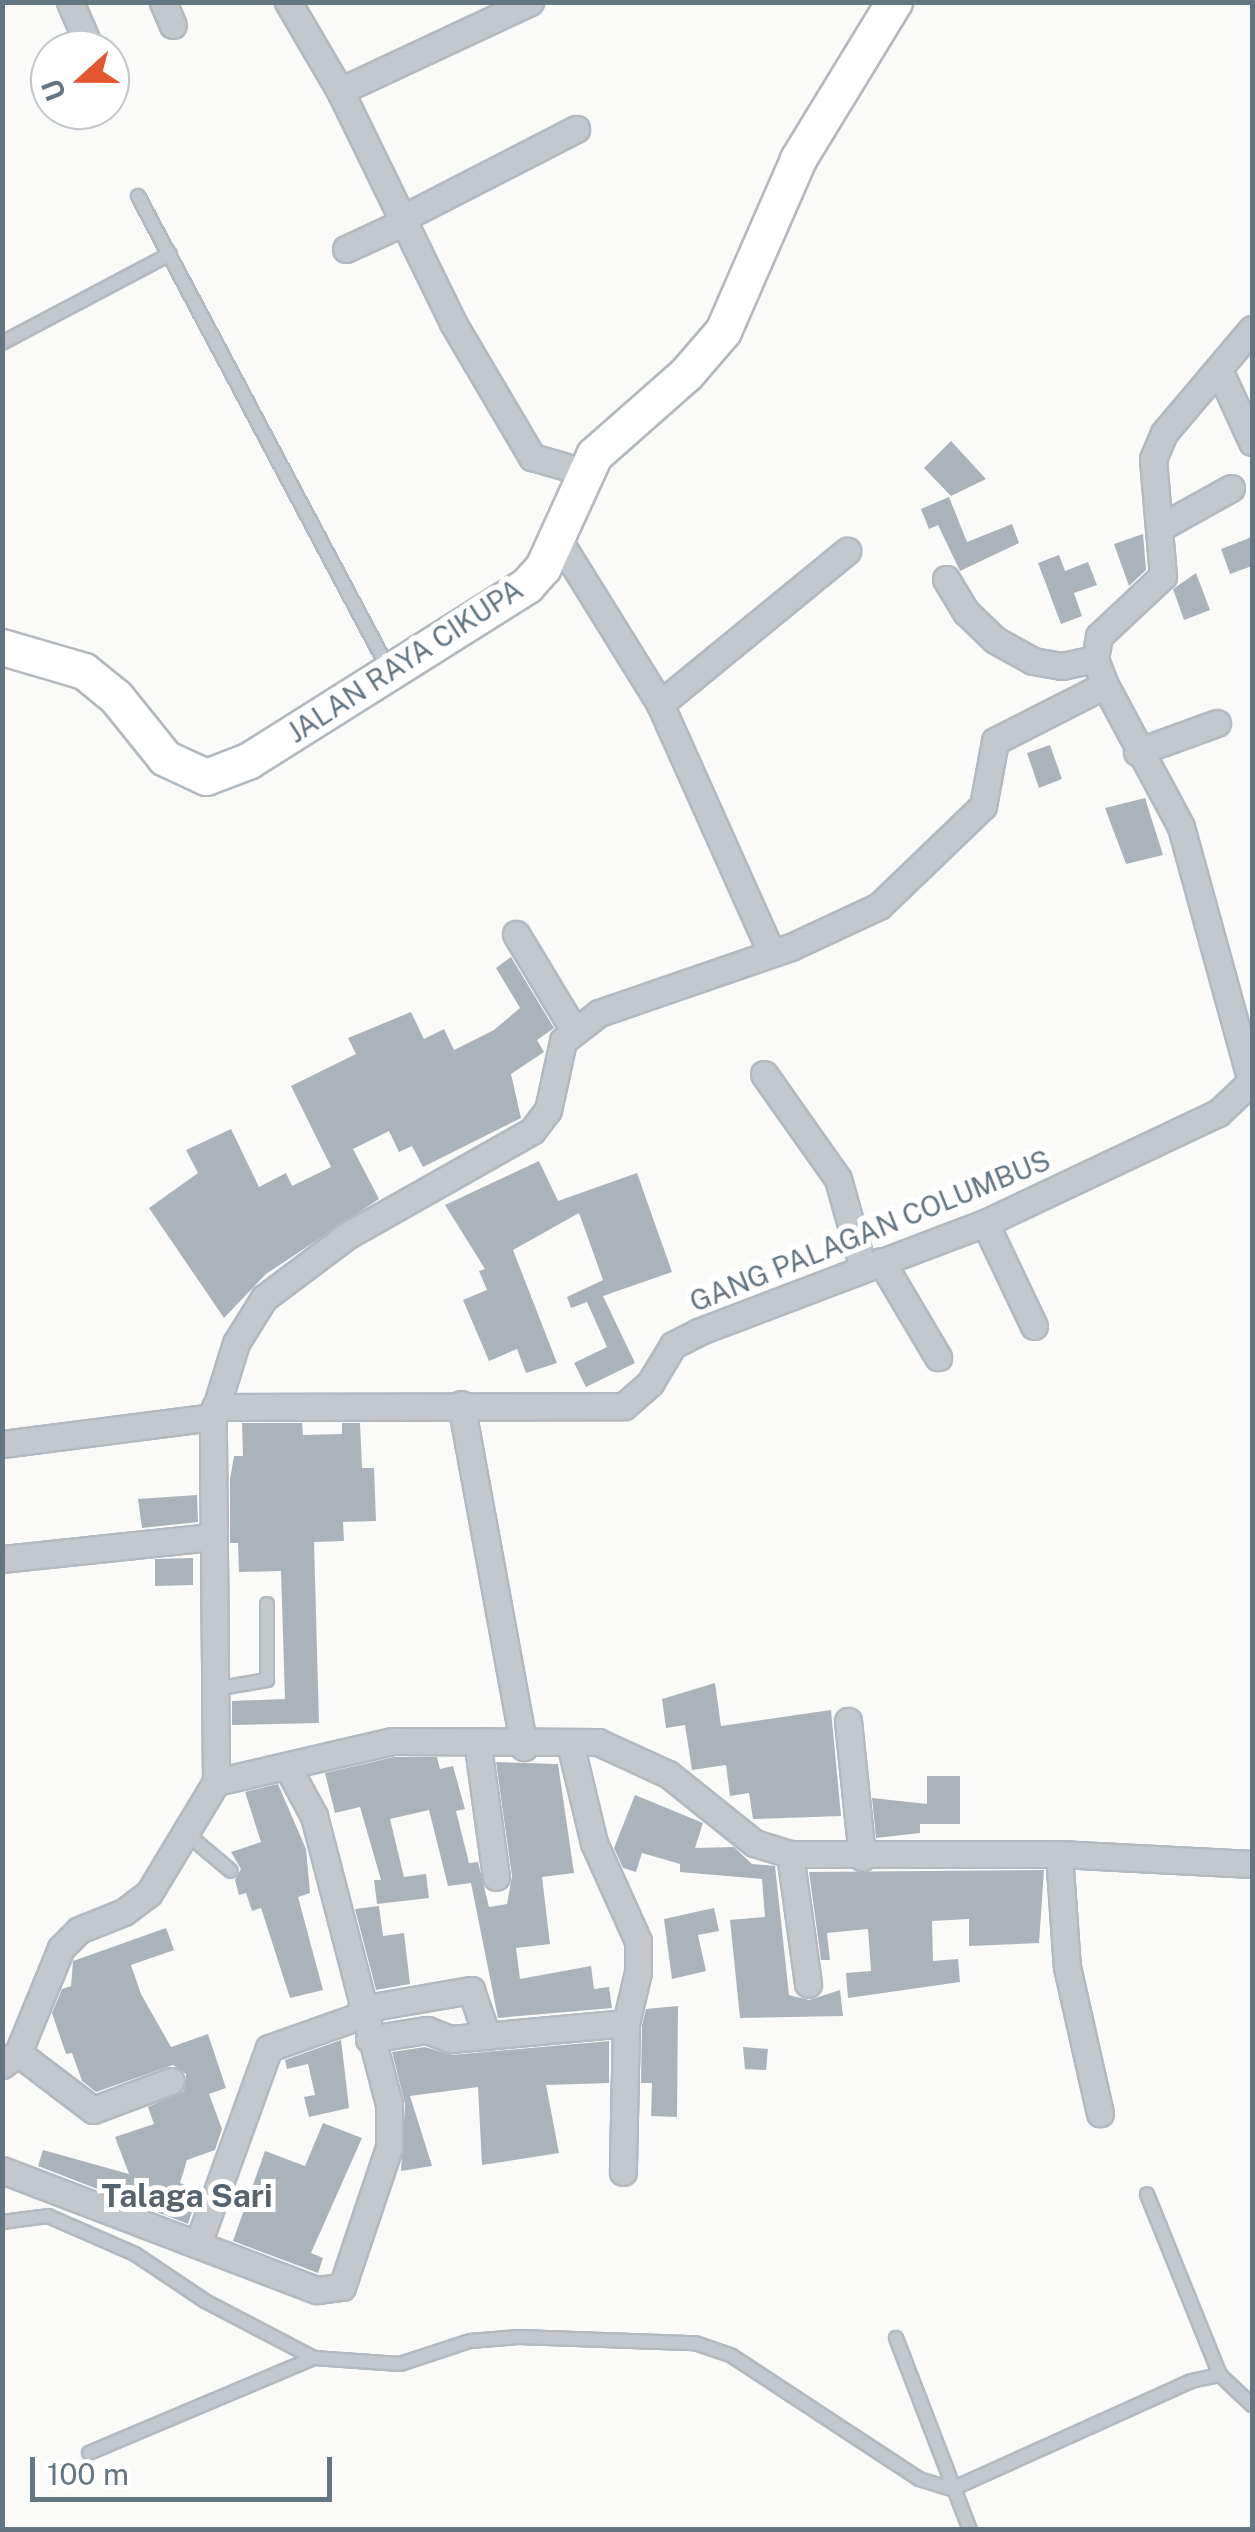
<!DOCTYPE html>
<style>
body{margin:0}
#map{position:relative;width:1255px;height:2532px;overflow:hidden;background:#fafaf8;font-family:"Public Sans",sans-serif}
div>[style]{position:absolute}
[style*='--x']{left:calc(var(--x)*1px);top:calc(var(--y)*1px);width:calc(var(--w)*1px);rotate:calc(var(--a)*1deg)}
.building>*{inset:0;background:#aab3b9}
.roads{filter:drop-shadow(2px 0 #b3babf) drop-shadow(-2px 0 #b3babf) drop-shadow(0 2px #b3babf) drop-shadow(0 -2px #b3babf)}
.service>*{height:12px;margin:-6px;padding:0 6px;transform-origin:6px;border-radius:6px;background:#c3c8cc}
.minor>*{height:25px;margin:-12.5px;padding:0 12.5px;transform-origin:12.5px;border-radius:12.5px;background:#c3c8cc}
.secondary>*{height:35px;margin:-17.5px;padding:0 17.5px;transform-origin:17.5px;border-radius:17.5px;background:#fff}
span{translate:-50% -50%;white-space:nowrap;text-align:center;line-height:1.15;-webkit-text-stroke:10px #fff;paint-order:stroke}
.street-label{font-size:28px;color:#657683}
.quarter-label{font-size:32px;color:#57646e;font-weight:700}
.frame{position:absolute;inset:0;border:5px solid #657683;pointer-events:none}
.north{position:absolute;left:30px;top:30px;width:100px;height:100px;box-sizing:border-box;background:#fff;border:2px solid #c1c8cd;border-radius:50%;rotate:249deg;font-size:28px;font-weight:700;line-height:40px;text-align:center;color:#657683}
.north::after{content:'';display:block;margin:auto;width:35px;height:45px;background:#e4572e;clip-path:polygon(50% 0,100% 100%,50% 72%,0 100%)}
.scale{position:absolute;left:30px;top:2457px;width:302px;height:45px;box-sizing:border-box;border:5px solid #657683;border-top:0;padding-left:12px;font-size:30px;line-height:35px;white-space:nowrap;color:#657683;-webkit-text-stroke:8px #fff;paint-order:stroke}
</style>
<div id="map">
<div class="building">
<div style="clip-path:polygon(951px 441px,986px 479px,951px 496px,924px 468px)"></div>
<div style="clip-path:polygon(949px 497px,967px 542px,1012px 524px,1019px 543px,960px 571px,938px 525px,929px 529px,921px 509px)"></div>
<div style="clip-path:polygon(1143px 534px,1146px 570px,1129px 586px,1114px 544px)"></div>
<div style="clip-path:polygon(1252px 537px,1252px 566px,1230px 574px,1221px 549px)"></div>
<div style="clip-path:polygon(1059px 555px,1065px 571px,1088px 562px,1097px 585px,1074px 593px,1082px 616px,1061px 624px,1038px 563px)"></div>
<div style="clip-path:polygon(1196px 573px,1210px 610px,1184px 620px,1173px 589px)"></div>
<div style="clip-path:polygon(1050px 745px,1062px 779px,1039px 788px,1027px 753px)"></div>
<div style="clip-path:polygon(1145px 798px,1163px 855px,1126px 864px,1105px 808px)"></div>
<div style="clip-path:polygon(511px 957px,554px 1028px,537px 1040px,544px 1052px,511px 1074px,521px 1118px,423px 1167px,412px 1146px,399px 1152px,389px 1131px,353px 1149px,379px 1199px,266px 1274px,224px 1318px,149px 1208px,198px 1173px,186px 1150px,231px 1129px,259px 1187px,286px 1173px,292px 1186px,331px 1167px,291px 1086px,356px 1054px,348px 1038px,411px 1012px,424px 1039px,444px 1029px,454px 1050px,494px 1030px,520px 1008px,496px 968px)"></div>
<div style="clip-path:polygon(539px 1161px,558px 1201px,637px 1173px,672px 1272px,603px 1296px,635px 1363px,586px 1387px,574px 1363px,607px 1347px,587px 1302px,571px 1308px,567px 1297px,603px 1280px,579px 1213px,513px 1250px,557px 1363px,526px 1373px,517px 1349px,489px 1361px,463px 1300px,487px 1290px,479px 1271px,485px 1269px,445px 1205px)"></div>
<div style="clip-path:polygon(242px 1423px,302px 1423px,303px 1435px,342px 1434px,342px 1423px,360px 1423px,362px 1468px,374px 1468px,376px 1521px,343px 1522px,344px 1541px,314px 1542px,319px 1723px,232px 1725px,232px 1701px,285px 1699px,281px 1571px,239px 1572px,238px 1543px,230px 1543px,230px 1479px,234px 1456px,243px 1456px)"></div>
<div style="clip-path:polygon(197px 1495px,198px 1522px,142px 1528px,138px 1499px)"></div>
<div style="clip-path:polygon(193px 1558px,193px 1585px,155px 1586px,155px 1559px)"></div>
<div style="clip-path:polygon(715px 1683px,721px 1726px,831px 1710px,841px 1816px,753px 1819px,749px 1793px,730px 1796px,726px 1765px,692px 1770px,685px 1725px,666px 1728px,662px 1699px)"></div>
<div style="clip-path:polygon(394px 1757px,437px 1757px,440px 1769px,453px 1766px,465px 1809px,456px 1811px,469px 1863px,478px 1862px,489px 1907px,507px 1904px,512px 1876px,496px 1762px,558px 1764px,574px 1873px,542px 1877px,550px 1944px,516px 1948px,520px 1979px,591px 1966px,594px 1989px,609px 1987px,612px 2008px,498px 2018px,471px 1883px,448px 1886px,429px 1810px,390px 1819px,404px 1877px,426px 1874px,429px 1898px,377px 1904px,374px 1880px,381px 1880px,360px 1807px,335px 1813px,325px 1773px)"></div>
<div style="clip-path:polygon(927px 1776px,960px 1776px,960px 1824px,920px 1824px,920px 1833px,876px 1838px,872px 1798px,927px 1804px)"></div>
<div style="clip-path:polygon(278px 1784px,306px 1849px,310px 1893px,298px 1897px,323px 1990px,290px 1998px,261px 1908px,252px 1911px,246px 1893px,239px 1895px,235px 1880px,241px 1869px,231px 1852px,261px 1842px,245px 1792px)"></div>
<div style="clip-path:polygon(635px 1795px,703px 1823px,695px 1848px,734px 1847px,752px 1864px,775px 1866px,789px 1995px,809px 2000px,840px 1990px,843px 2016px,740px 2018px,730px 1920px,765px 1917px,762px 1879px,680px 1872px,680px 1864px,642px 1853px,636px 1872px,623px 1868px,614px 1848px)"></div>
<div style="clip-path:polygon(1044px 1870px,1039px 1943px,969px 1946px,969px 1919px,932px 1921px,933px 1961px,958px 1959px,960px 1982px,848px 1998px,846px 1973px,871px 1971px,868px 1929px,827px 1933px,830px 1960px,821px 1960px,809px 1872px)"></div>
<div style="clip-path:polygon(379px 1906px,383px 1936px,404px 1933px,410px 1984px,376px 1990px,355px 1909px)"></div>
<div style="clip-path:polygon(714px 1908px,719px 1931px,698px 1935px,706px 1971px,672px 1979px,664px 1919px)"></div>
<div style="clip-path:polygon(166px 1928px,174px 1950px,131px 1965px,141px 1994px,171px 2047px,208px 2034px,226px 2088px,209px 2094px,222px 2129px,215px 2150px,187px 2160px,180px 2183px,199px 2190px,188px 2224px,38px 2166px,43px 2150px,129px 2174px,115px 2137px,154px 2124px,148px 2107px,184px 2091px,186px 2074px,173px 2065px,96px 2092px,82px 2081px,72px 2053px,66px 2054px,52px 2013px,62px 1989px,71px 1986px,73px 1961px)"></div>
<div style="clip-path:polygon(678px 2006px,677px 2117px,651px 2116px,652px 2083px,641px 2083px,642px 2025px,646px 2009px)"></div>
<div style="clip-path:polygon(341px 2040px,349px 2108px,309px 2117px,304px 2097px,315px 2095px,308px 2064px,287px 2069px,285px 2060px)"></div>
<div style="clip-path:polygon(609px 2041px,609px 2083px,546px 2085px,559px 2153px,482px 2165px,478px 2087px,410px 2096px,432px 2166px,401px 2171px,405px 2104px,392px 2052px,425px 2047px,452px 2055px)"></div>
<div style="clip-path:polygon(743px 2047px,768px 2049px,766px 2070px,745px 2069px)"></div>
<div style="clip-path:polygon(323px 2123px,362px 2138px,311px 2253px,323px 2258px,318px 2273px,233px 2241px,265px 2151px,305px 2166px)"></div>
</div>
<div class="roads">
<div class="service">
<div style="--x:138;--y:196;--w:534;--a:62.09"></div>
<div style="--x:2;--y:343;--w:190;--a:-27.9"></div>
<div style="--x:215;--y:1689;--w:53;--a:-9.8"></div>
<div style="--x:267;--y:1680;--w:76;--a:-90"></div>
<div style="--x:187;--y:1834;--w:57;--a:40.1"></div>
<div style="--x:2;--y:2222;--w:46;--a:-7.4"></div>
<div style="--x:48;--y:2216;--w:95;--a:23.6"></div>
<div style="--x:135;--y:2254;--w:84;--a:33.9"></div>
<div style="--x:205;--y:2301;--w:123;--a:27.6"></div>
<div style="--x:314;--y:2358;--w:86;--a:4"></div>
<div style="--x:400;--y:2364;--w:74;--a:-18.2"></div>
<div style="--x:470;--y:2341;--w:49;--a:-4.7"></div>
<div style="--x:519;--y:2337;--w:176;--a:2"></div>
<div style="--x:695;--y:2343;--w:39;--a:19"></div>
<div style="--x:732;--y:2356;--w:224;--a:33.3"></div>
<div style="--x:919;--y:2479;--w:34;--a:17"></div>
<div style="--x:952;--y:2489;--w:262;--a:-24.3"></div>
<div style="--x:1191;--y:2381;--w:30;--a:-12"></div>
<div style="--x:1220;--y:2375;--w:195;--a:-112"></div>
<div style="--x:896;--y:2338;--w:206;--a:68.9"></div>
<div style="--x:1220;--y:2375;--w:44;--a:43.2"></div>
<div style="--x:89;--y:2453;--w:244;--a:-22.9"></div>
</div>
<div class="minor">
<div style="--x:70;--y:2;--w:52;--a:66.4"></div>
<div style="--x:163;--y:2;--w:25;--a:67"></div>
<div style="--x:288;--y:2;--w:103;--a:59.7"></div>
<div style="--x:340;--y:91;--w:258;--a:64"></div>
<div style="--x:453;--y:323;--w:156;--a:59.5"></div>
<div style="--x:532;--y:457;--w:54;--a:16.1"></div>
<div style="--x:340;--y:91;--w:210;--a:-25.1"></div>
<div style="--x:401;--y:219;--w:197;--a:-27.2"></div>
<div style="--x:346;--y:249;--w:62;--a:-24.9"></div>
<div style="--x:1220;--y:372;--w:77;--a:65.4"></div>
<div style="--x:1161;--y:527;--w:80;--a:-29.1"></div>
<div style="--x:556;--y:536;--w:198;--a:58.2"></div>
<div style="--x:660;--y:704;--w:272;--a:65.9"></div>
<div style="--x:946;--y:579;--w:39;--a:59"></div>
<div style="--x:966;--y:612;--w:40;--a:44"></div>
<div style="--x:995;--y:640;--w:43;--a:28.9"></div>
<div style="--x:1033;--y:661;--w:29;--a:10"></div>
<div style="--x:1062;--y:666;--w:34;--a:-12"></div>
<div style="--x:1105;--y:685;--w:28;--a:-111"></div>
<div style="--x:1095;--y:659;--w:23;--a:-80"></div>
<div style="--x:1099;--y:636;--w:88;--a:-43.2"></div>
<div style="--x:1163;--y:576;--w:117;--a:-94.9"></div>
<div style="--x:1153;--y:459;--w:28;--a:-67"></div>
<div style="--x:1164;--y:433;--w:136;--a:-49.8"></div>
<div style="--x:660;--y:704;--w:242;--a:-39.3"></div>
<div style="--x:1137;--y:752;--w:85;--a:-19.9"></div>
<div style="--x:516;--y:934;--w:112;--a:58.9"></div>
<div style="--x:764;--y:1074;--w:128;--a:54.8"></div>
<div style="--x:838;--y:1179;--w:92;--a:74.3"></div>
<div style="--x:985;--y:1223;--w:114;--a:64.6"></div>
<div style="--x:881;--y:1261;--w:112;--a:59.3"></div>
<div style="--x:461;--y:1404;--w:349;--a:79.6"></div>
<div style="--x:215;--y:1407;--w:409;--a:-0.1"></div>
<div style="--x:624;--y:1406;--w:35;--a:-41"></div>
<div style="--x:650;--y:1383;--w:44;--a:-58.8"></div>
<div style="--x:673;--y:1345;--w:28;--a:-27"></div>
<div style="--x:698;--y:1332;--w:307;--a:-20.8"></div>
<div style="--x:985;--y:1223;--w:258;--a:-25.3"></div>
<div style="--x:1218;--y:1113;--w:47;--a:-43.3"></div>
<div style="--x:2;--y:1444;--w:213;--a:-7.3"></div>
<div style="--x:2;--y:1559;--w:212;--a:-6"></div>
<div style="--x:848;--y:1721;--w:137;--a:84.1"></div>
<div style="--x:570;--y:1743;--w:103;--a:76.5"></div>
<div style="--x:594;--y:1843;--w:107;--a:65.8"></div>
<div style="--x:638;--y:1941;--w:31;--a:90"></div>
<div style="--x:638;--y:1972;--w:52;--a:103.2"></div>
<div style="--x:626;--y:2023;--w:149;--a:91.2"></div>
<div style="--x:478;--y:1747;--w:131;--a:82.1"></div>
<div style="--x:216;--y:1782;--w:365;--a:-90.5"></div>
<div style="--x:213;--y:1417;--w:77;--a:-72.7"></div>
<div style="--x:236;--y:1343;--w:53;--a:-58.1"></div>
<div style="--x:264;--y:1298;--w:105;--a:-36.9"></div>
<div style="--x:348;--y:1235;--w:211;--a:-29.5"></div>
<div style="--x:532;--y:1131;--w:26;--a:-53"></div>
<div style="--x:548;--y:1110;--w:71;--a:-77.7"></div>
<div style="--x:563;--y:1041;--w:46;--a:-37.9"></div>
<div style="--x:599;--y:1013;--w:203;--a:-19"></div>
<div style="--x:791;--y:947;--w:97;--a:-25"></div>
<div style="--x:879;--y:906;--w:144;--a:-43.9"></div>
<div style="--x:983;--y:806;--w:66;--a:-79.5"></div>
<div style="--x:995;--y:741;--w:123;--a:-27"></div>
<div style="--x:1105;--y:685;--w:161;--a:61.8"></div>
<div style="--x:1181;--y:827;--w:263;--a:74.6"></div>
<div style="--x:790;--y:1854;--w:131;--a:82.1"></div>
<div style="--x:1059;--y:1854;--w:113;--a:86"></div>
<div style="--x:1067;--y:1967;--w:150;--a:77.3"></div>
<div style="--x:361;--y:2009;--w:112;--a:-9.8"></div>
<div style="--x:471;--y:1990;--w:49;--a:70.8"></div>
<div style="--x:369;--y:2039;--w:59;--a:-8.8"></div>
<div style="--x:427;--y:2030;--w:26;--a:21"></div>
<div style="--x:451;--y:2039;--w:176;--a:-5.2"></div>
<div style="--x:18;--y:2053;--w:94;--a:37.2"></div>
<div style="--x:93;--y:2110;--w:83;--a:-20.4"></div>
<div style="--x:2;--y:2065;--w:20;--a:-37"></div>
<div style="--x:18;--y:2053;--w:113;--a:-67.7"></div>
<div style="--x:61;--y:1948;--w:25;--a:-45"></div>
<div style="--x:79;--y:1930;--w:48;--a:-21.8"></div>
<div style="--x:124;--y:1912;--w:31;--a:-37"></div>
<div style="--x:149;--y:1893;--w:130;--a:-58.9"></div>
<div style="--x:216;--y:1782;--w:181;--a:-13.1"></div>
<div style="--x:392;--y:1741;--w:206;--a:0.3"></div>
<div style="--x:598;--y:1742;--w:77;--a:24.6"></div>
<div style="--x:668;--y:1774;--w:110;--a:38.7"></div>
<div style="--x:754;--y:1843;--w:38;--a:17"></div>
<div style="--x:790;--y:1854;--w:269;--a:0"></div>
<div style="--x:1059;--y:1854;--w:193;--a:3"></div>
<div style="--x:2;--y:2170;--w:337;--a:20.9"></div>
<div style="--x:317;--y:2290;--w:25;--a:-7"></div>
<div style="--x:342;--y:2287;--w:148;--a:-71.4"></div>
<div style="--x:389;--y:2147;--w:43;--a:-90"></div>
<div style="--x:389;--y:2104;--w:298;--a:-104.6"></div>
<div style="--x:314;--y:1816;--w:55;--a:-118.4"></div>
<div style="--x:199;--y:2241;--w:205;--a:-70.1"></div>
<div style="--x:269;--y:2048;--w:99;--a:-19.5"></div>
</div>
<div class="secondary">
<div style="--x:2;--y:647;--w:85;--a:16.3"></div>
<div style="--x:84;--y:671;--w:41;--a:39.1"></div>
<div style="--x:116;--y:697;--w:78;--a:51.2"></div>
<div style="--x:165;--y:758;--w:45;--a:24.9"></div>
<div style="--x:206;--y:777;--w:45;--a:-20.9"></div>
<div style="--x:248;--y:761;--w:330;--a:-32.2"></div>
<div style="--x:527;--y:585;--w:24;--a:-48"></div>
<div style="--x:543;--y:567;--w:123;--a:-65.5"></div>
<div style="--x:594;--y:455;--w:123;--a:-41.4"></div>
<div style="--x:686;--y:374;--w:57;--a:-49.3"></div>
<div style="--x:723;--y:331;--w:188;--a:-66.4"></div>
<div style="--x:798;--y:159;--w:184;--a:-58.6"></div>
</div>
</div>
<div class="street-label">
<span style="left:405px;top:661px;rotate:-33deg">JALAN RAYA CIKUPA</span>
<span style="left:870px;top:1231px;rotate:-22deg">GANG PALAGAN COLUMBUS</span>
</div>
<div class="quarter-label">
<span style="left:187px;top:2196px">Talaga Sari</span>
</div>
<div class="frame"></div>
<div class="north">U</div>
<div class="scale">100 m</div>
</div>
